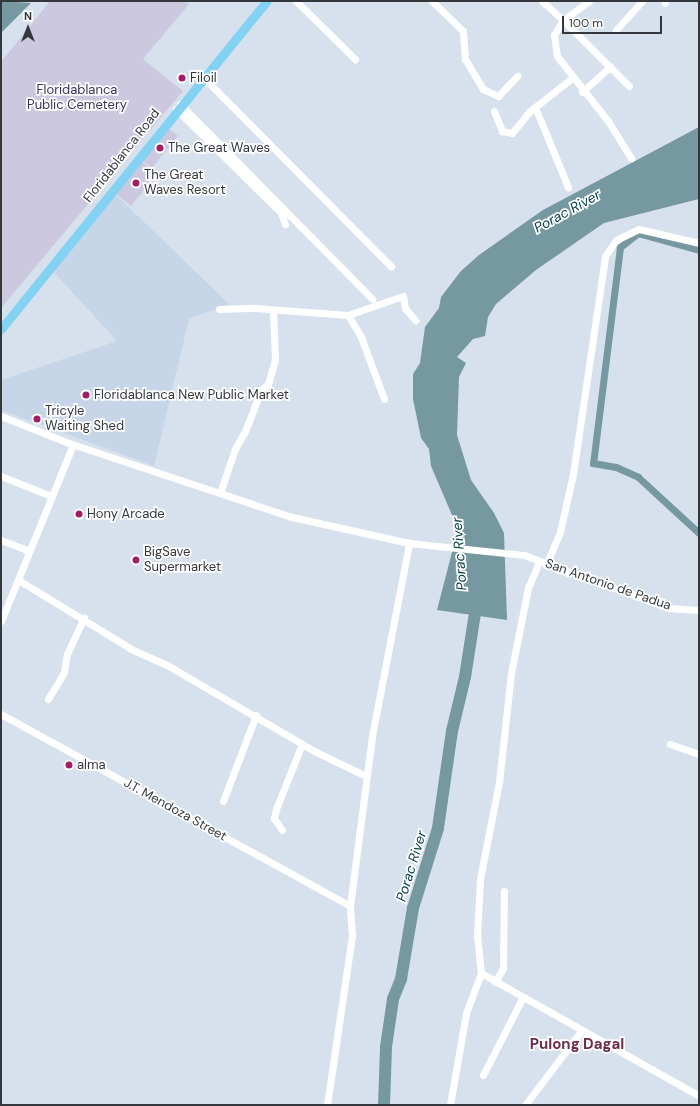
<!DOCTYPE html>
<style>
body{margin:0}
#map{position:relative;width:700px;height:1106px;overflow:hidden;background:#d7e1ed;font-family:"DM Sans",sans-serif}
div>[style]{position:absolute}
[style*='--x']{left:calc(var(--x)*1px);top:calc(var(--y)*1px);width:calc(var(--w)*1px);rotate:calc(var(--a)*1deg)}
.built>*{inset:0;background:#c6d5e7}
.green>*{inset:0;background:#ccc8df}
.water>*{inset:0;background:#7699a1}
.canal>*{height:7px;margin:-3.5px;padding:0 3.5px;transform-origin:3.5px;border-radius:3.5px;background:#7699a1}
.river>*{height:12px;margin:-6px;padding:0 6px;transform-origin:6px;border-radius:6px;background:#7699a1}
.minor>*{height:7px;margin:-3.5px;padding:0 3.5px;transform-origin:3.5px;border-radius:3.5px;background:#fff}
.major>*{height:9px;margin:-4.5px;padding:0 4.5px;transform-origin:4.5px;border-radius:4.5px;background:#83d1f3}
.dots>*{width:11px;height:11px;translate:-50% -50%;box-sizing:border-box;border:2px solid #fff;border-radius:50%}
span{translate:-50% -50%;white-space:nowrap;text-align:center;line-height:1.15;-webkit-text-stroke:3.5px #fff;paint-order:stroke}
.poi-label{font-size:13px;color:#34383d}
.left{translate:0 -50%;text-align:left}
.park-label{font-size:13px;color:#3a3159}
.street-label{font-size:13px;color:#34383d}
.water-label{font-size:14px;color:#064049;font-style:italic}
.quarter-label{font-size:15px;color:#6c2b4a;font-weight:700}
.frame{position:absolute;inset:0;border:2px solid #34383d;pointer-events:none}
.north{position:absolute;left:8px;top:8px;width:40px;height:40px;-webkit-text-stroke:3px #fff;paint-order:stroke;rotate:0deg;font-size:11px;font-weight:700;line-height:16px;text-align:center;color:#34383d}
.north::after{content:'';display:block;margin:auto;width:14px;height:18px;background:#34383d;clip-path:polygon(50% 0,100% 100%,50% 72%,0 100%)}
.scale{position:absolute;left:562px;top:16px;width:100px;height:18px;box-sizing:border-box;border:2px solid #34383d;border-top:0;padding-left:5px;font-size:12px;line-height:14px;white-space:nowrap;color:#34383d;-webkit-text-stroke:3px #fff;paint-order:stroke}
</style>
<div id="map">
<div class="built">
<div style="clip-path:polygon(114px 193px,229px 304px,189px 319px,154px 466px,1px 410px,1px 380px,117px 341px,51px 269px)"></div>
</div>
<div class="green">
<div style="clip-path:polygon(50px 1px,185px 1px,189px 4px,143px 59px,183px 91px,1px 308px,1px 62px)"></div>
<div style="clip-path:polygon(167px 127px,178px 136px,152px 168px,141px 160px)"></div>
<div style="clip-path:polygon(141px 161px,157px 174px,131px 206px,115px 193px)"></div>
</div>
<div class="water">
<div style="clip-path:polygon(1px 1px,31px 3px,1px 33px)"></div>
<div style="clip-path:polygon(699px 127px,699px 199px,604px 223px,536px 270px,496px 304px,488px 317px,485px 336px,473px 339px,457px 357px,466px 363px,459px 377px,457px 435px,471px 480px,494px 513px,504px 533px,507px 620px,437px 610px,458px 529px,431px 466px,429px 449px,421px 438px,413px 399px,413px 374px,420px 363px,425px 327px,439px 308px,441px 297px,461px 271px,479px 255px,543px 210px)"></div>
</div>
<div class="canal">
<div style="--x:699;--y:250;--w:63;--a:-164.4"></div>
<div style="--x:638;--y:233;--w:23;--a:142"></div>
<div style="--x:620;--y:247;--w:218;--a:97.1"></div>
<div style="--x:593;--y:463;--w:23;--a:10"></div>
<div style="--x:616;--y:467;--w:24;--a:24"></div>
<div style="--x:638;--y:477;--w:83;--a:42.6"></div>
</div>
<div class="river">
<div style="--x:384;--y:1105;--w:58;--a:-88"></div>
<div style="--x:386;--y:1047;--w:49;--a:-81.7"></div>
<div style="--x:393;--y:999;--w:22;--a:-68"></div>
<div style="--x:401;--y:979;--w:72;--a:-80.4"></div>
<div style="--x:413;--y:908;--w:84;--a:-72.6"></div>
<div style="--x:438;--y:828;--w:98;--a:-81.8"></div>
<div style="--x:452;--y:731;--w:56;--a:-76.5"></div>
<div style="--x:465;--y:677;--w:78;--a:-81.1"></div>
</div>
<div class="minor">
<div style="--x:296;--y:1;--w:83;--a:44.5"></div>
<div style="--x:432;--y:1;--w:43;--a:44.1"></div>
<div style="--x:463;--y:31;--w:28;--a:86"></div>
<div style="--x:465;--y:59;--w:35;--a:59"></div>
<div style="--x:483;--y:89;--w:17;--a:25"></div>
<div style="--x:498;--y:96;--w:28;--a:-46"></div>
<div style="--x:542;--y:1;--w:28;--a:42"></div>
<div style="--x:563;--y:20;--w:32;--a:-36"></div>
<div style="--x:664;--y:1;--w:2;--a:63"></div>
<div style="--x:616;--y:30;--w:39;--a:-48"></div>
<div style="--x:203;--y:77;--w:267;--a:45.2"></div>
<div style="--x:629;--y:86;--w:93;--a:-135"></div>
<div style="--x:563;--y:20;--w:17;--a:121"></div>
<div style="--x:554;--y:35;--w:21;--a:82"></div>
<div style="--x:557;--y:56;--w:83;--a:51.9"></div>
<div style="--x:608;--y:121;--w:44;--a:58.1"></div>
<div style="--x:582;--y:92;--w:38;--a:-42"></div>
<div style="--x:180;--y:104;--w:274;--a:45.4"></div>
<div style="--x:535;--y:107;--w:87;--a:67.6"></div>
<div style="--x:176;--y:109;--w:148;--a:44.7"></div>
<div style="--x:281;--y:213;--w:12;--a:70"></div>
<div style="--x:494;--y:111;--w:22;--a:68"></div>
<div style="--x:502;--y:131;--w:10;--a:11"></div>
<div style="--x:512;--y:133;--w:28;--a:-51"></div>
<div style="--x:530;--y:111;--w:53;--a:-38.2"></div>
<div style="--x:219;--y:309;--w:36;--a:-2"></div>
<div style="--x:255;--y:308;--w:93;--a:4.3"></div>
<div style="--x:348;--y:315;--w:58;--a:-19.1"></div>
<div style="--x:403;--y:296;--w:12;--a:81"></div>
<div style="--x:405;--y:308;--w:16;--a:50"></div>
<div style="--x:348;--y:315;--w:26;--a:59"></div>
<div style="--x:361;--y:337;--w:66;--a:69.6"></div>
<div style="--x:1;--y:416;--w:73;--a:21.7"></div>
<div style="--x:69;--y:443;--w:235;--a:18.4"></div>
<div style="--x:292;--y:517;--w:120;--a:12.5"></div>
<div style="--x:409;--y:543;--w:116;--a:6"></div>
<div style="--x:524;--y:555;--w:154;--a:20.1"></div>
<div style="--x:669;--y:608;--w:30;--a:4"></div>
<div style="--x:1;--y:476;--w:54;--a:21.8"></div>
<div style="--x:220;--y:493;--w:46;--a:-71.2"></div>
<div style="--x:235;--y:449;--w:23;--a:-61"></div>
<div style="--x:246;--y:429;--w:42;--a:-69"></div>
<div style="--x:261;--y:390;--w:9;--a:-41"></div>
<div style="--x:268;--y:384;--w:25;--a:-74"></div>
<div style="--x:275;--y:360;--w:50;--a:-92.3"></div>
<div style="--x:1;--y:540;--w:30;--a:21"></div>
<div style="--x:546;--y:565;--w:36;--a:-67"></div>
<div style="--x:560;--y:532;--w:59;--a:-77.4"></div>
<div style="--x:573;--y:474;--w:220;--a:-81.6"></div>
<div style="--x:605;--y:256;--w:19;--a:-55"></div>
<div style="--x:616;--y:240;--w:25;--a:-26"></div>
<div style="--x:639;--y:229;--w:62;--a:13.1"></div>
<div style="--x:20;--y:581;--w:132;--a:31.4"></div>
<div style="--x:133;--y:650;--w:37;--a:24"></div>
<div style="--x:167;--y:665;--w:173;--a:30.3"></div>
<div style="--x:316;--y:752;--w:55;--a:25.6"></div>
<div style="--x:1;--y:621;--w:190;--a:-67.8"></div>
<div style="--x:48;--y:699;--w:31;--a:-59"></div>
<div style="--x:64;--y:672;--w:18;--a:-81"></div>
<div style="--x:67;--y:654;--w:40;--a:-65"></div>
<div style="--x:1;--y:714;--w:398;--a:28.8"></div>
<div style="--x:670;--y:744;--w:31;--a:19"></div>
<div style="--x:223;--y:801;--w:92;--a:-69"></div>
<div style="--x:282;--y:830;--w:14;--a:-124"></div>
<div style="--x:274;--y:818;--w:9;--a:-77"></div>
<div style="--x:276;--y:809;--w:70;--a:-68.2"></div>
<div style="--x:481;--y:973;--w:250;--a:29.4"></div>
<div style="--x:495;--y:982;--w:16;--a:-60"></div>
<div style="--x:503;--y:968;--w:77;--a:-89.3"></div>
<div style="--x:483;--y:1075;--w:88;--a:-62.9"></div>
<div style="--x:327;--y:1105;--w:171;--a:-81.6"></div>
<div style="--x:352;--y:936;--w:30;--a:-94"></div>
<div style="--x:350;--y:906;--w:171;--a:-82.6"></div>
<div style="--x:372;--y:736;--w:197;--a:-79.1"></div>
<div style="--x:450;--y:1105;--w:93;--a:-80.1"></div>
<div style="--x:466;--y:1013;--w:43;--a:-69.4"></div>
<div style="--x:481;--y:973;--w:38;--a:-96"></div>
<div style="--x:477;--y:935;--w:56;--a:-86.9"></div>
<div style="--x:480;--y:879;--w:99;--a:-78.9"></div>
<div style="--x:499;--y:782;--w:110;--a:-83.7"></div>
<div style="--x:511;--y:673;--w:87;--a:-78.7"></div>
<div style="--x:528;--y:588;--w:28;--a:-67"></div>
<div style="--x:525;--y:1105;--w:93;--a:-52.9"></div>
</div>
<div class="major">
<div style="--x:1;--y:329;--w:422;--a:-51"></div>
</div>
<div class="dots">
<div style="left:182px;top:78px;background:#a31c67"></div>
<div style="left:160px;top:148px;background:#a31c67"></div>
<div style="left:136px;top:183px;background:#a31c67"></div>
<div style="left:86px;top:395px;background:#a31c67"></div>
<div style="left:37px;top:419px;background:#a31c67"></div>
<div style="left:79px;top:514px;background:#a31c67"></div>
<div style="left:136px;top:560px;background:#a31c67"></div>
<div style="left:69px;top:765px;background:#a31c67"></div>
</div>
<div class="poi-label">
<span class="left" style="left:190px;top:78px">Filoil</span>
<span class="left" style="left:168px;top:148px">The Great Waves</span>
<span class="left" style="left:144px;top:183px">The Great<br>Waves Resort</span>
<span class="left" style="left:94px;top:395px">Floridablanca New Public Market</span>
<span class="left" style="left:45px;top:419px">Tricyle<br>Waiting Shed</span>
<span class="left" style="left:87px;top:514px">Hony Arcade</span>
<span class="left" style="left:144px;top:560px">BigSave<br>Supermarket</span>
<span class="left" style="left:77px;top:765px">alma</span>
</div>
<div class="park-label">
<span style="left:77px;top:98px">Floridablanca<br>Public Cemetery</span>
</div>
<div class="street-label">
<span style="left:122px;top:156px;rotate:-52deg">Floridablanca Road</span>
<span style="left:608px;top:585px;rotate:19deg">San Antonio de Padua</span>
<span style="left:175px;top:810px;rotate:29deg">J.T. Mendoza Street</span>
</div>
<div class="water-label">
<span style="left:567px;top:211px;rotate:-29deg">Porac River</span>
<span style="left:459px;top:554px;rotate:-94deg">Porac River</span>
<span style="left:411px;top:866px;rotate:-73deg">Porac River</span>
</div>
<div class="quarter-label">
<span style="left:577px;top:1045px">Pulong Dagal</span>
</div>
<div class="frame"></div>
<div class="north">N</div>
<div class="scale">100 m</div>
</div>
